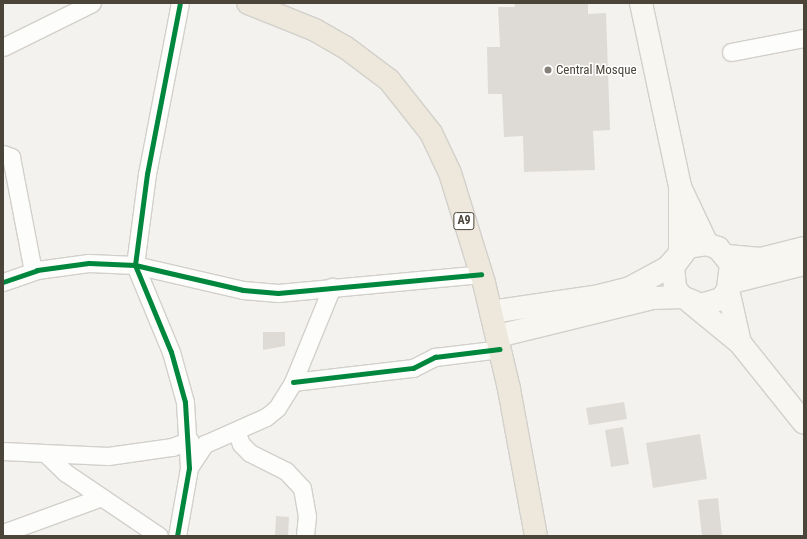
<!DOCTYPE html>
<style>
body{margin:0}
#map{position:relative;width:807px;height:539px;overflow:hidden;background:#f4f2ee;font-family:"Roboto Condensed",sans-serif}
div>[style]{position:absolute}
[style*='--x']{left:calc(var(--x)*1px);top:calc(var(--y)*1px);width:calc(var(--w)*1px);rotate:calc(var(--a)*1deg)}
.building>*{inset:0;background:#dedbd6}
.roads{filter:drop-shadow(1px 0 #d2d0cb) drop-shadow(-1px 0 #d2d0cb) drop-shadow(0 1px #d2d0cb) drop-shadow(0 -1px #d2d0cb)}
.street>*{height:17px;margin:-8.5px;padding:0 8.5px;transform-origin:8.5px;border-radius:8.5px;background:#fdfdfc}
.secondary>*{height:22px;margin:-11px;padding:0 11px;transform-origin:11px;border-radius:11px;background:#f7f6f1}
.highway>*{height:22px;margin:-11px;padding:0 11px;transform-origin:11px;border-radius:11px;background:#ede8db}
.cycleway>*{height:5px;margin:-2.5px;padding:0 2.5px;transform-origin:2.5px;border-radius:2.5px;background:#00873e}
.dots>*{width:11px;height:11px;translate:-50% -50%;box-sizing:border-box;border:2px solid #fff;border-radius:50%}
span{translate:-50% -50%;white-space:nowrap;text-align:center;line-height:1.15;-webkit-text-stroke:3px #fff;paint-order:stroke}
.shield-label span{padding:1px 3px;background:#fff;border:1px solid;border-radius:3px;-webkit-text-stroke-width:0}
.shield-label{font-size:12px;color:#4b4439;font-weight:700}
.poi-label{font-size:13px;color:#4b4439}
.left{translate:0 -50%;text-align:left}
.frame{position:absolute;inset:0;border:4px solid #4b4439;pointer-events:none}
</style>
<div id="map">
<div class="building">
<div style="clip-path:polygon(514px 3px,588px 3px,588px 14px,606px 13px,610px 130px,593px 131px,595px 170px,524px 172px,523px 136px,504px 137px,502px 94px,488px 94px,487px 47px,500px 47px,498px 7px,515px 7px)"></div>
<div style="clip-path:polygon(263px 332px,285px 332px,285px 346px,263px 350px)"></div>
<div style="clip-path:polygon(624px 402px,627px 419px,589px 425px,586px 408px)"></div>
<div style="clip-path:polygon(623px 427px,629px 464px,611px 467px,605px 430px)"></div>
<div style="clip-path:polygon(700px 434px,707px 479px,653px 488px,646px 443px)"></div>
<div style="clip-path:polygon(718px 498px,722px 536px,702px 536px,698px 500px)"></div>
<div style="clip-path:polygon(276px 516px,289px 517px,288px 536px,275px 536px)"></div>
</div>
<div class="roads">
<div class="street">
<div style="--x:3;--y:47;--w:99;--a:-26.3"></div>
<div style="--x:731;--y:52;--w:74;--a:-10.9"></div>
<div style="--x:3;--y:154;--w:9;--a:21"></div>
<div style="--x:11;--y:157;--w:116;--a:79.1"></div>
<div style="--x:3;--y:282;--w:36;--a:-19"></div>
<div style="--x:37;--y:270;--w:52;--a:-7.7"></div>
<div style="--x:89;--y:263;--w:46;--a:2.5"></div>
<div style="--x:135;--y:265;--w:111;--a:13"></div>
<div style="--x:243;--y:290;--w:35;--a:5"></div>
<div style="--x:278;--y:293;--w:204;--a:-5.3"></div>
<div style="--x:293;--y:382;--w:121;--a:-6.7"></div>
<div style="--x:413;--y:368;--w:25;--a:-27"></div>
<div style="--x:435;--y:357;--w:65;--a:-7"></div>
<div style="--x:236;--y:431;--w:14;--a:69"></div>
<div style="--x:241;--y:444;--w:13;--a:45"></div>
<div style="--x:250;--y:453;--w:40;--a:26.6"></div>
<div style="--x:286;--y:471;--w:23;--a:47"></div>
<div style="--x:302;--y:488;--w:28;--a:80"></div>
<div style="--x:307;--y:516;--w:20;--a:96"></div>
<div style="--x:3;--y:451;--w:105;--a:2.7"></div>
<div style="--x:108;--y:456;--w:65;--a:-8"></div>
<div style="--x:172;--y:447;--w:19;--a:-21"></div>
<div style="--x:46;--y:454;--w:28;--a:44"></div>
<div style="--x:66;--y:473;--w:112;--a:34.1"></div>
<div style="--x:190;--y:466;--w:27;--a:-56"></div>
<div style="--x:205;--y:444;--w:67;--a:-23.9"></div>
<div style="--x:266;--y:417;--w:14;--a:-39"></div>
<div style="--x:277;--y:408;--w:31;--a:-58"></div>
<div style="--x:293;--y:382;--w:103;--a:-67.7"></div>
<div style="--x:3;--y:533;--w:105;--a:-20"></div>
<div style="--x:177;--y:536;--w:69;--a:-80"></div>
<div style="--x:189;--y:468;--w:66;--a:-93.5"></div>
<div style="--x:185;--y:402;--w:52;--a:-105.6"></div>
<div style="--x:171;--y:352;--w:94;--a:-112.5"></div>
<div style="--x:135;--y:265;--w:92;--a:-82.5"></div>
<div style="--x:147;--y:174;--w:174;--a:-79.1"></div>
</div>
<div class="secondary">
<div style="--x:641;--y:3;--w:188;--a:78"></div>
<div style="--x:680;--y:187;--w:63;--a:64.7"></div>
<div style="--x:707;--y:244;--w:12;--a:20"></div>
<div style="--x:718;--y:248;--w:21;--a:51"></div>
<div style="--x:731;--y:264;--w:26;--a:97"></div>
<div style="--x:728;--y:290;--w:11;--a:128"></div>
<div style="--x:721;--y:299;--w:21;--a:163"></div>
<div style="--x:701;--y:305;--w:21;--a:-157"></div>
<div style="--x:682;--y:297;--w:11;--a:-128"></div>
<div style="--x:675;--y:288;--w:21;--a:-95"></div>
<div style="--x:673;--y:267;--w:25;--a:-53"></div>
<div style="--x:688;--y:247;--w:19;--a:-9"></div>
<div style="--x:680;--y:253;--w:61;--a:-90"></div>
<div style="--x:727;--y:256;--w:34;--a:5"></div>
<div style="--x:761;--y:259;--w:44;--a:-14.3"></div>
<div style="--x:732;--y:282;--w:74;--a:-14"></div>
<div style="--x:728;--y:290;--w:54;--a:77.2"></div>
<div style="--x:690;--y:302;--w:65;--a:39.4"></div>
<div style="--x:740;--y:343;--w:102;--a:51.3"></div>
<div style="--x:491;--y:312;--w:109;--a:-8.4"></div>
<div style="--x:599;--y:296;--w:32;--a:-14"></div>
<div style="--x:630;--y:288;--w:42;--a:-28.4"></div>
<div style="--x:667;--y:268;--w:15;--a:-48"></div>
<div style="--x:498;--y:336;--w:160;--a:-13.8"></div>
<div style="--x:653;--y:298;--w:29;--a:-2"></div>
</div>
<div class="highway">
<div style="--x:248;--y:3;--w:72;--a:21.9"></div>
<div style="--x:315;--y:30;--w:34;--a:30"></div>
<div style="--x:345;--y:47;--w:55;--a:36.9"></div>
<div style="--x:389;--y:80;--w:68;--a:51.6"></div>
<div style="--x:431;--y:133;--w:44;--a:64.6"></div>
<div style="--x:450;--y:173;--w:115;--a:72.8"></div>
<div style="--x:484;--y:283;--w:109;--a:76.7"></div>
<div style="--x:509;--y:389;--w:149;--a:79.6"></div>
</div>
</div>
<div class="cycleway">
<div style="--x:3;--y:282;--w:36;--a:-19"></div>
<div style="--x:37;--y:270;--w:52;--a:-7.7"></div>
<div style="--x:89;--y:263;--w:46;--a:2.5"></div>
<div style="--x:135;--y:265;--w:111;--a:13"></div>
<div style="--x:243;--y:290;--w:35;--a:5"></div>
<div style="--x:278;--y:293;--w:204;--a:-5.3"></div>
<div style="--x:293;--y:382;--w:121;--a:-6.7"></div>
<div style="--x:413;--y:368;--w:25;--a:-27"></div>
<div style="--x:435;--y:357;--w:65;--a:-7"></div>
<div style="--x:177;--y:536;--w:69;--a:-80"></div>
<div style="--x:189;--y:468;--w:66;--a:-93.5"></div>
<div style="--x:185;--y:402;--w:52;--a:-105.6"></div>
<div style="--x:171;--y:352;--w:94;--a:-112.5"></div>
<div style="--x:135;--y:265;--w:92;--a:-82.5"></div>
<div style="--x:147;--y:174;--w:174;--a:-79.1"></div>
</div>
<div class="dots">
<div style="left:548px;top:70px;background:#868178"></div>
</div>
<div class="shield-label">
<span style="left:464px;top:221px">A9</span>
</div>
<div class="poi-label">
<span class="left" style="left:556px;top:70px">Central Mosque</span>
</div>
<div class="frame"></div>
</div>
